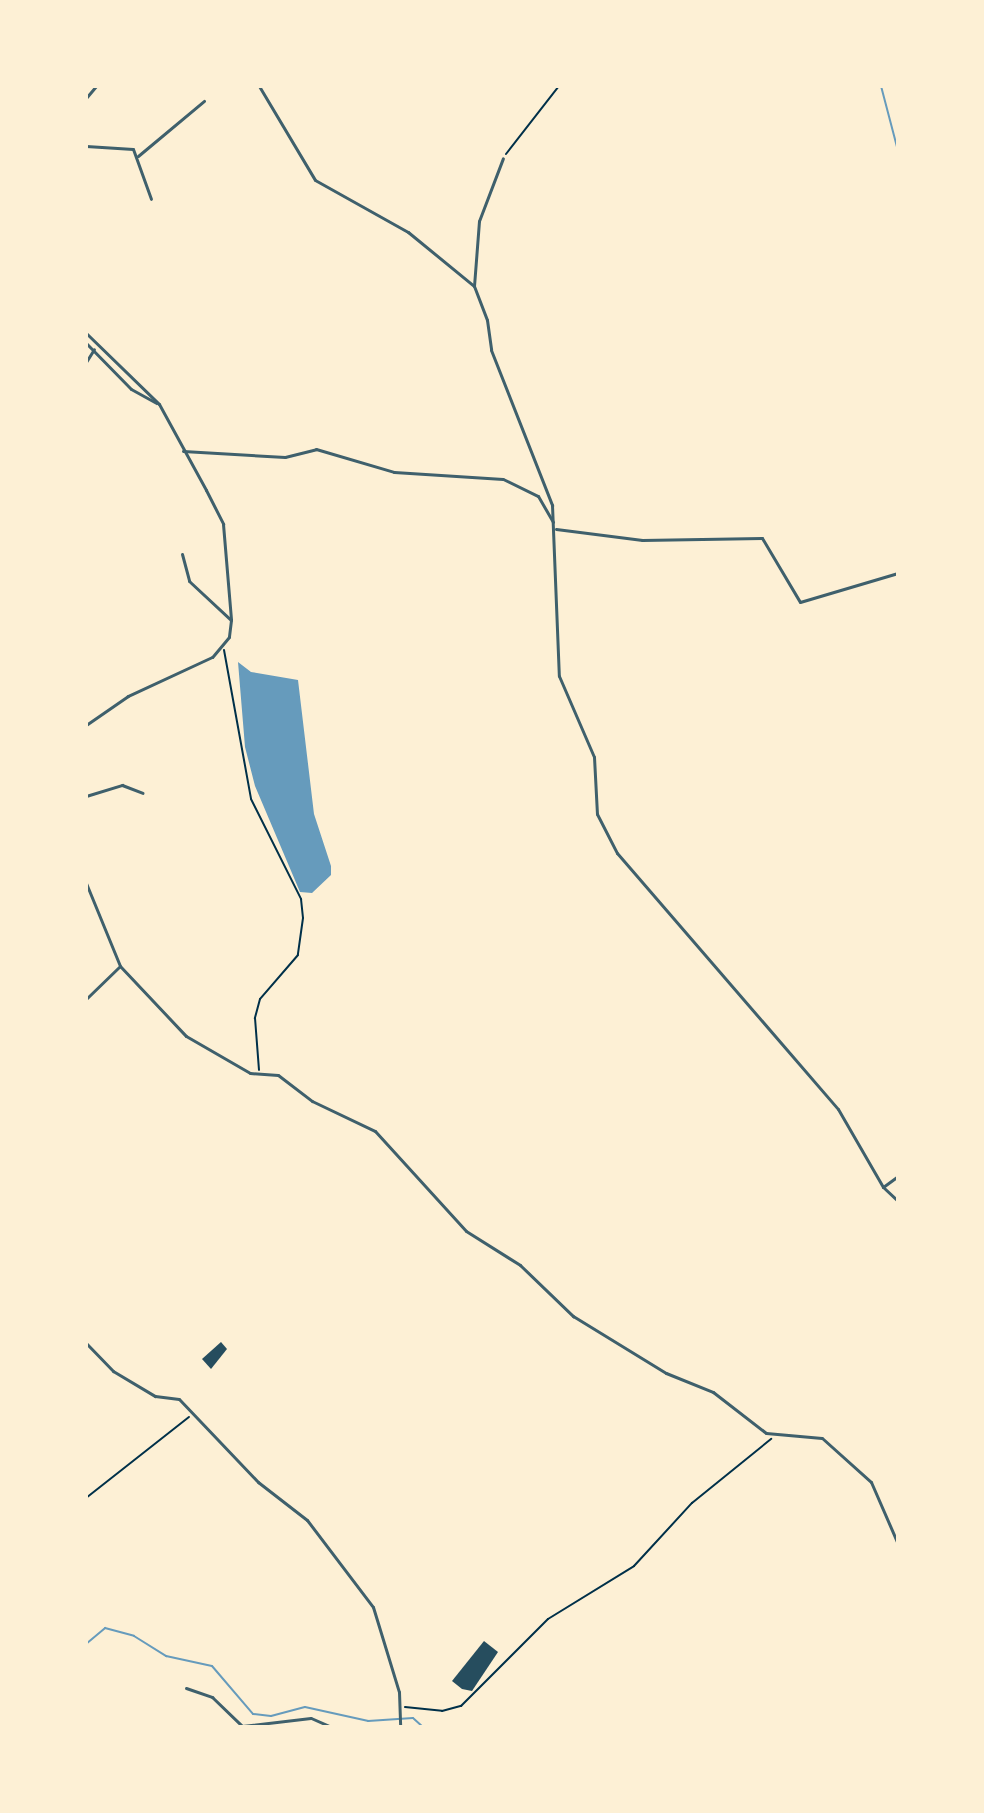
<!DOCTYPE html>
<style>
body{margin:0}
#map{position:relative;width:984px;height:1813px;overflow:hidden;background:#fdf0d5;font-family:"Nunito Sans",sans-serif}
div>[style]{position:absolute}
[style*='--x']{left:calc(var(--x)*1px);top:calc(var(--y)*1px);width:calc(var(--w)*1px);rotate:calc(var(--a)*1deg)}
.water>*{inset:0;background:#669bbc}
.stream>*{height:2px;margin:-1px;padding:0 1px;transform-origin:1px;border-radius:1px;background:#669bbc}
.building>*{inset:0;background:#264d5e}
.path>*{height:2px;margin:-1px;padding:0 1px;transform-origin:1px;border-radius:1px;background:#003049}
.minor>*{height:3px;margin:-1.5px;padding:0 1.5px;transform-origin:1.5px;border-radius:1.5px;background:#3f606c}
span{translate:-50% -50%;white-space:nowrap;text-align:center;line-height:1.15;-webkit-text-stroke:7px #fdf0d5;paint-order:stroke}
.frame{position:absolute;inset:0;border:88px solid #fdf0d5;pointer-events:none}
</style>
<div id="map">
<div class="water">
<div style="clip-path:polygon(238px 662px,251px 672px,298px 680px,314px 814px,331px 866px,331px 875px,312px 893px,300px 892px,255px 786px,245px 747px)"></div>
</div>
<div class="stream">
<div style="--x:881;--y:86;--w:67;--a:75.3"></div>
<div style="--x:86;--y:1644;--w:25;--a:-40"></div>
<div style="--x:105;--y:1628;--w:30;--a:15"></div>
<div style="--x:134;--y:1636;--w:38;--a:32"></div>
<div style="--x:166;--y:1656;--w:47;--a:12.3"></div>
<div style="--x:212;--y:1666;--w:63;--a:49.5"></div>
<div style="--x:253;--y:1714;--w:18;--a:6"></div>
<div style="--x:271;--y:1716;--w:35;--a:-15"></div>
<div style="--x:305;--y:1707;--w:65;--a:12.5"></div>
<div style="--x:368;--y:1721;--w:45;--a:-3.8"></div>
<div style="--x:413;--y:1718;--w:13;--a:42"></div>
</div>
<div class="building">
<div style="clip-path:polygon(221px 1342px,227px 1349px,211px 1369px,202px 1359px)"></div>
<div style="clip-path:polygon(484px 1641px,498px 1652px,472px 1691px,462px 1689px,452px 1681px)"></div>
</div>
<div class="path">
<div style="--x:506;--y:154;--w:86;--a:-52.1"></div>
<div style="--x:224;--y:650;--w:151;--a:79.7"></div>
<div style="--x:251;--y:799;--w:112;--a:63.4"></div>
<div style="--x:301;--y:899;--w:19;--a:84"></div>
<div style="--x:303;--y:918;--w:37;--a:98"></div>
<div style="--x:298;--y:955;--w:58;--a:130.8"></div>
<div style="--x:260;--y:999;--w:20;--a:105"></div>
<div style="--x:255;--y:1018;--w:52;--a:85.6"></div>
<div style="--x:86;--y:1498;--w:131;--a:-38.2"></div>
<div style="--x:405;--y:1707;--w:37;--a:6"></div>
<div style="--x:442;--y:1711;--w:20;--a:-15"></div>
<div style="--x:461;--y:1706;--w:123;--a:-45"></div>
<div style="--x:548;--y:1619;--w:101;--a:-31.6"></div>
<div style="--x:634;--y:1566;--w:86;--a:-47.4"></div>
<div style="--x:692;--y:1503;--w:102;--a:-39"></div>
</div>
<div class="minor">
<div style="--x:259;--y:86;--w:109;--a:59.2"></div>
<div style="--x:315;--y:180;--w:107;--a:29.2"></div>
<div style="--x:408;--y:232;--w:85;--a:39.3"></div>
<div style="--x:474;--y:286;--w:36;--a:69"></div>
<div style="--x:487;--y:320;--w:30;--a:82"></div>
<div style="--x:491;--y:350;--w:167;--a:68.5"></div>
<div style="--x:552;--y:505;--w:171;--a:87.7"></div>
<div style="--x:559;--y:676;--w:88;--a:66.6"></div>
<div style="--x:594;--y:757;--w:57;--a:87"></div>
<div style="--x:597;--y:814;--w:44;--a:62.9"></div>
<div style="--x:617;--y:853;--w:338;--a:49.2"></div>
<div style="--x:838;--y:1109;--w:90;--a:60"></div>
<div style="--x:883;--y:1187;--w:21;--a:43"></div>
<div style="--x:86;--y:98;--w:16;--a:-50"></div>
<div style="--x:86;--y:146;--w:47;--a:3.7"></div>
<div style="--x:133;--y:149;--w:53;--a:70.2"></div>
<div style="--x:138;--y:156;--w:86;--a:-39.8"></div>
<div style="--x:474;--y:286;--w:65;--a:-85.6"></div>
<div style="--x:479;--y:221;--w:67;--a:-69.1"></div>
<div style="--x:86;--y:333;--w:102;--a:44.2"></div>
<div style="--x:159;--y:404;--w:98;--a:61.3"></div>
<div style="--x:206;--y:490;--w:38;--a:63"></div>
<div style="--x:223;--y:524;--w:96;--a:85.2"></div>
<div style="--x:231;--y:620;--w:17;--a:97"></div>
<div style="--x:229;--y:637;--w:26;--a:130"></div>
<div style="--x:212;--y:657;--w:93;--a:155.1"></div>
<div style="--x:128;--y:696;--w:51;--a:145.4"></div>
<div style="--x:86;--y:343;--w:64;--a:45.6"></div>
<div style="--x:131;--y:389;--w:29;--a:29"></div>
<div style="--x:86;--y:362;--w:15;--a:-58"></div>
<div style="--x:183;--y:451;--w:102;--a:3.4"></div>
<div style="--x:285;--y:457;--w:32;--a:-14"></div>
<div style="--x:316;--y:449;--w:81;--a:16.4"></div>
<div style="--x:394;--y:472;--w:109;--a:3.7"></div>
<div style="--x:503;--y:479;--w:39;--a:26"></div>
<div style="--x:538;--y:496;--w:30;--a:60"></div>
<div style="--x:556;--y:529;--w:87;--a:7.3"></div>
<div style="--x:642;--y:540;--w:120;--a:-1"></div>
<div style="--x:762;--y:538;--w:74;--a:59.3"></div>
<div style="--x:800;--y:602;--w:102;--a:-16.5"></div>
<div style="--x:182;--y:554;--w:28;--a:75"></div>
<div style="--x:189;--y:581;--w:57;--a:42.9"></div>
<div style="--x:86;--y:796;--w:38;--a:-17"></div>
<div style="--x:122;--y:785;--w:22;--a:21"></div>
<div style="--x:86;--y:883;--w:90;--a:67.7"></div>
<div style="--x:120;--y:966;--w:96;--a:46.7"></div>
<div style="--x:186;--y:1036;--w:74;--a:30"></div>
<div style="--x:250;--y:1073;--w:28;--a:4"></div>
<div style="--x:278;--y:1075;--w:43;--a:37.4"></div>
<div style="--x:312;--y:1101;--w:70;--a:25.5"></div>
<div style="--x:375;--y:1131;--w:135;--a:47.7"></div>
<div style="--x:466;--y:1231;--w:64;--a:32.2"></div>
<div style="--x:520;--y:1265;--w:74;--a:43.9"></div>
<div style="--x:573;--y:1316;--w:109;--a:31.5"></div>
<div style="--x:666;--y:1373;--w:51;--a:22"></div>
<div style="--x:713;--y:1392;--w:67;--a:37.7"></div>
<div style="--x:766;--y:1433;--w:56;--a:5.1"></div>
<div style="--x:822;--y:1438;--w:66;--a:41.9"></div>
<div style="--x:871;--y:1482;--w:68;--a:66.5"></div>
<div style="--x:86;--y:999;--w:47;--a:-44.1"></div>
<div style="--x:883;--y:1187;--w:19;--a:-36"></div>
<div style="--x:86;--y:1343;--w:39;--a:46"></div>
<div style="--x:113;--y:1371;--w:49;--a:30.8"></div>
<div style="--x:155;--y:1396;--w:24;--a:7"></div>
<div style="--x:179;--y:1399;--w:115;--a:46.4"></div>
<div style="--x:258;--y:1482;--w:62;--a:37.8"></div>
<div style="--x:307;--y:1520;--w:109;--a:52.8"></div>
<div style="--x:373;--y:1607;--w:89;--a:73"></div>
<div style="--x:399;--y:1692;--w:35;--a:88"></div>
<div style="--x:186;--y:1688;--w:28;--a:19"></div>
<div style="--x:212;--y:1697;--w:42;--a:44"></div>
<div style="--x:242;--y:1726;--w:69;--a:-6.6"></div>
<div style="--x:311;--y:1718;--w:22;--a:24"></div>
</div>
<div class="frame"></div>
</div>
